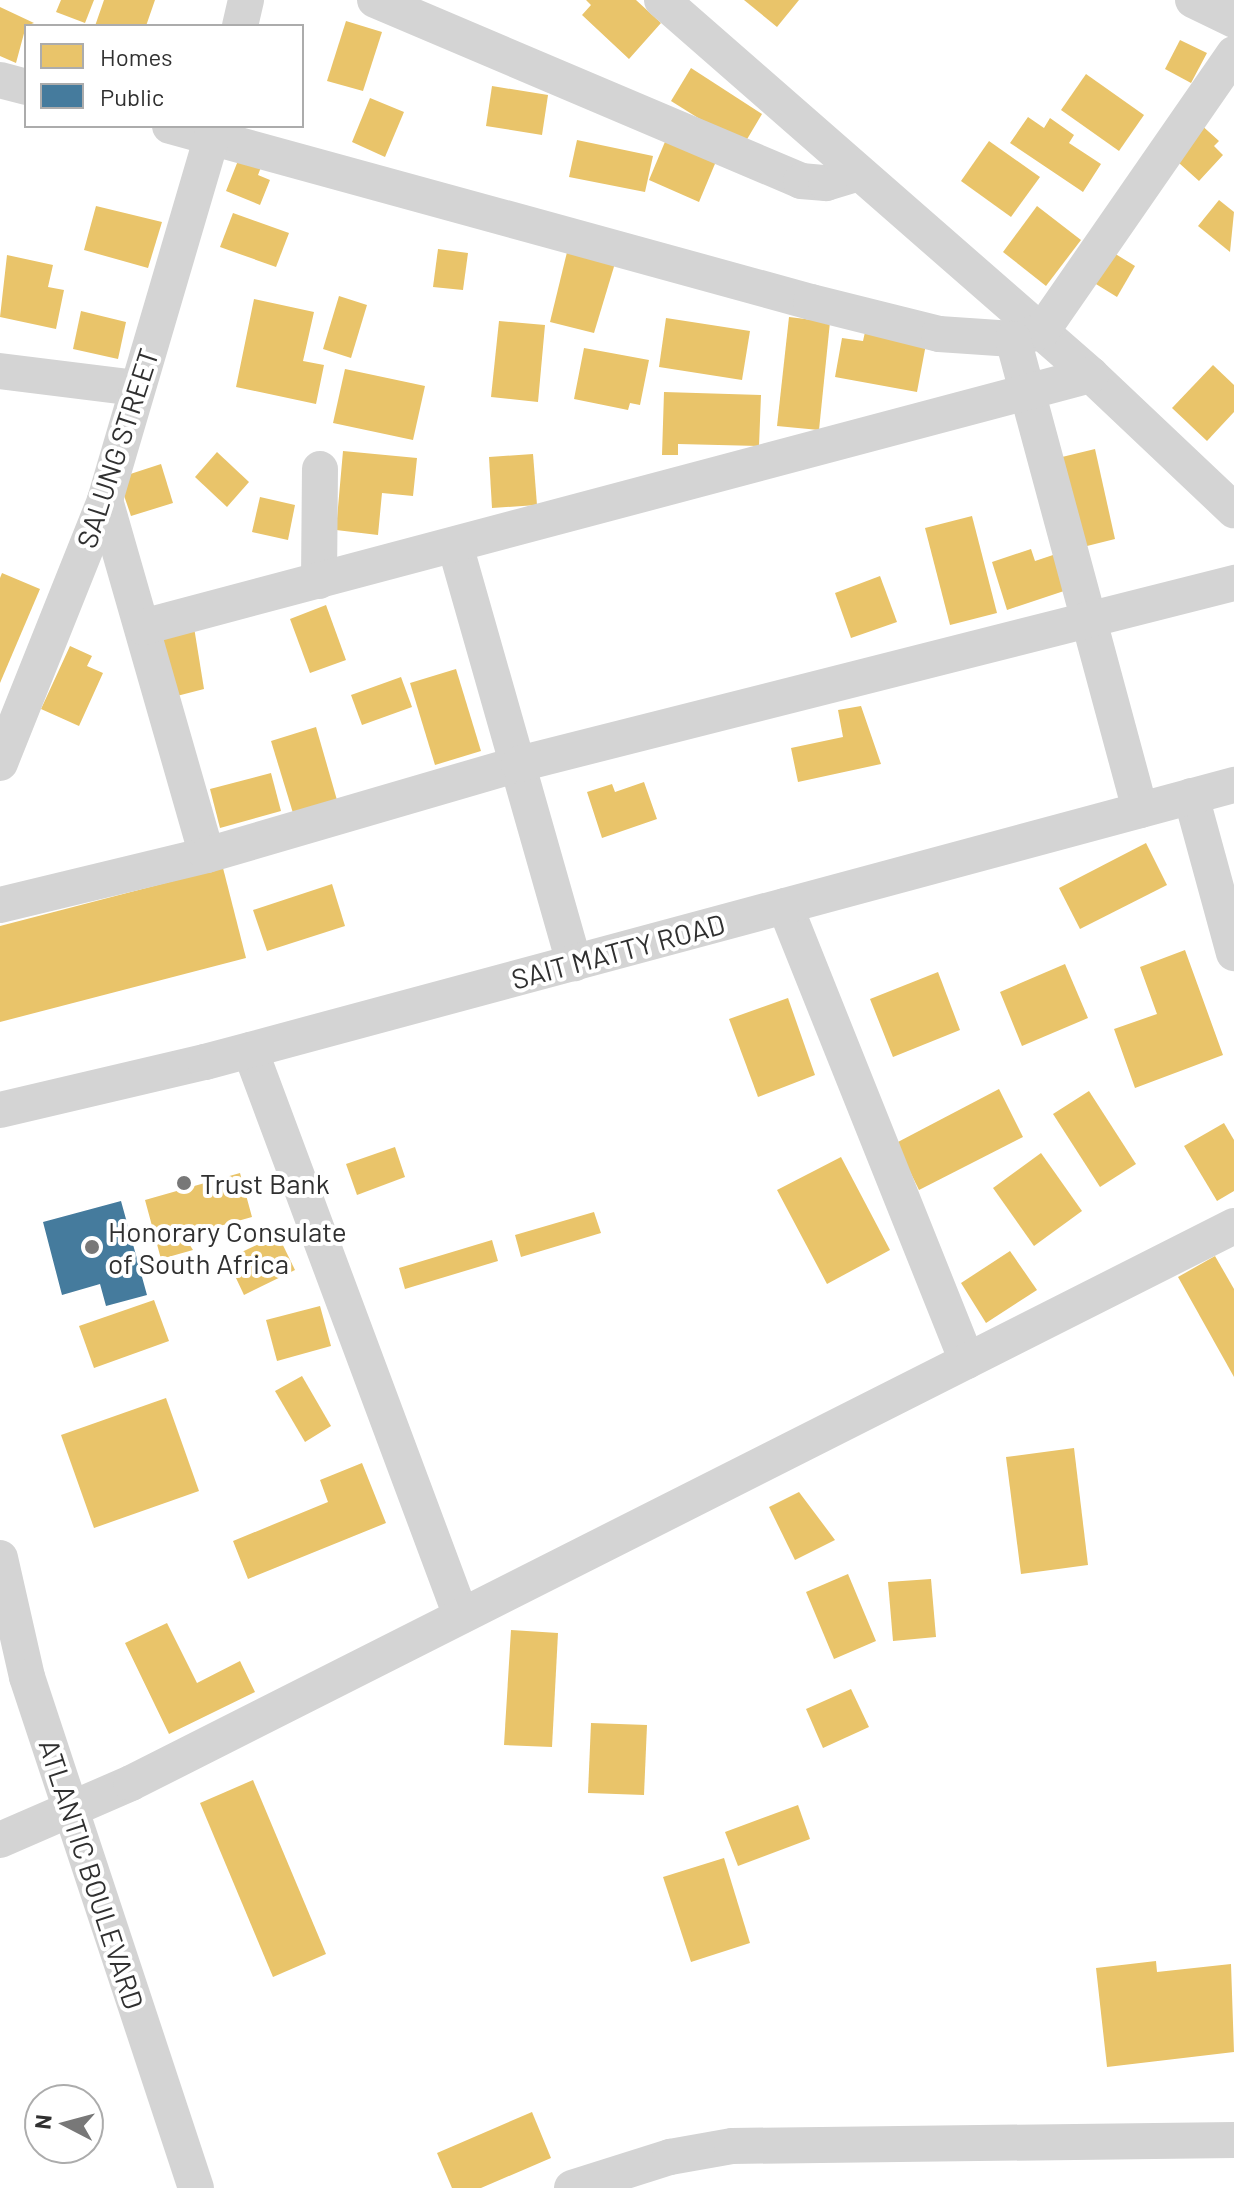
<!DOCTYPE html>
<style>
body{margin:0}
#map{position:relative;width:1234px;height:2188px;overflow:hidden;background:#fff;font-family:Barlow,sans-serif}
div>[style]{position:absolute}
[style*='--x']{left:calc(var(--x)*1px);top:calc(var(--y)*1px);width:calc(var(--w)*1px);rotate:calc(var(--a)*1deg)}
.homes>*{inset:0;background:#e9c46a}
.public>*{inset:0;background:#457b9d}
.minor>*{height:36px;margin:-18px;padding:0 18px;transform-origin:18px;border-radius:18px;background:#d4d4d4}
.dots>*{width:22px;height:22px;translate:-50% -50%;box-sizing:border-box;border:4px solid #fff;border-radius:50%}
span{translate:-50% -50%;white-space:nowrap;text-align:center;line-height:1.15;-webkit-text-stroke:8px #fff;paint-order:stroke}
.street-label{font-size:28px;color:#303030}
.poi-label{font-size:28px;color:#303030}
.left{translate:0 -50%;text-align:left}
.legend{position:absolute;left:24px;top:24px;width:280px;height:104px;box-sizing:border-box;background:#fff;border:2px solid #acacac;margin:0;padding:10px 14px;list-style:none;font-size:24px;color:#303030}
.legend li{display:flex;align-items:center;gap:16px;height:40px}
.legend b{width:40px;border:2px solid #acacac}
.north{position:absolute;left:24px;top:2084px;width:80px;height:80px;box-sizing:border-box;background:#fff;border:2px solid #acacac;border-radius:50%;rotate:276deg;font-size:22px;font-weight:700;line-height:32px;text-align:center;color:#303030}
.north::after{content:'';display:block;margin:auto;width:28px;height:36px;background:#787878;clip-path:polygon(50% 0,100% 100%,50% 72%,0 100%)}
</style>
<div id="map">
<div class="homes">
<div style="clip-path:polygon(61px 0,94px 0,85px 23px,56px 12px)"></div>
<div style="clip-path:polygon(104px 0,155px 0,146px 26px,95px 26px)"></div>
<div style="clip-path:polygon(586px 0,636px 0,661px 23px,629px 59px,582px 15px,591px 5px)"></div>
<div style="clip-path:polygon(744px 0,799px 0,777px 27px)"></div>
<div style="clip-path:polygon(0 7px,34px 23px,26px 26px,16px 63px,0 56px)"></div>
<div style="clip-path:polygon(346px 21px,382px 32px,363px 91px,327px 81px)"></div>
<div style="clip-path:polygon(1180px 40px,1207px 53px,1191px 83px,1165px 69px)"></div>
<div style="clip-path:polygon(691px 68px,762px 114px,743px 146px,671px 101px)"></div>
<div style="clip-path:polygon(1086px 74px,1144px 115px,1119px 151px,1061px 110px)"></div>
<div style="clip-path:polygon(492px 86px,548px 95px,542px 135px,486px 126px)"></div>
<div style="clip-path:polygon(370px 98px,404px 112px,385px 157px,352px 142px)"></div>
<div style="clip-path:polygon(1028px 117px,1044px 128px,1050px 118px,1074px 135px,1069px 143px,1101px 164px,1083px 192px,1010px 143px)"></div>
<div style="clip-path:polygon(1198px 122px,1219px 141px,1214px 146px,1223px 155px,1199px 181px,1169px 154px)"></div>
<div style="clip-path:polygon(667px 137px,717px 159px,699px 202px,649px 180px)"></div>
<div style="clip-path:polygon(577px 140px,653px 156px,645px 192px,569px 177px)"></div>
<div style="clip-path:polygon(989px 141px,1040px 177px,1011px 217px,961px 181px)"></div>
<div style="clip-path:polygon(241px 153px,263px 162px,258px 175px,270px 180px,260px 205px,226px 191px)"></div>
<div style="clip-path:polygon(1219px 200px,1234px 212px,1230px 252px,1198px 226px)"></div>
<div style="clip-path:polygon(96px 206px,162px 222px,148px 268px,84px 250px)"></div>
<div style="clip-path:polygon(1037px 206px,1081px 240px,1046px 286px,1003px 252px)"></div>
<div style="clip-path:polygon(233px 213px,289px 233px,276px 267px,220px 247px)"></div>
<div style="clip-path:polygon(568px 248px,616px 260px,594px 333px,550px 322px)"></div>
<div style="clip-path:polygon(438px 249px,468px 253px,463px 290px,433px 287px)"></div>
<div style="clip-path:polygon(1109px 250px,1135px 266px,1117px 297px,1091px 281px)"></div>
<div style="clip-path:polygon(7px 255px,53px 265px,48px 287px,64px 290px,56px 329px,0 317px)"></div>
<div style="clip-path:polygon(339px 296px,367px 305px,351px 358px,323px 349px)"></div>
<div style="clip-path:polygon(254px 299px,314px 312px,303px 361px,324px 365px,316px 404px,236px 387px)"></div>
<div style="clip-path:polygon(81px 311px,126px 322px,118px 359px,73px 349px)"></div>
<div style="clip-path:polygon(789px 317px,830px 322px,819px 430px,777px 426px)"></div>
<div style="clip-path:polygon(666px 318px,750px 331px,742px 380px,659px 367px)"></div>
<div style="clip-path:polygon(499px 321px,545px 325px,538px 402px,491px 397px)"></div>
<div style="clip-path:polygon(865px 332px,926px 344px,917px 392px,835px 377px,842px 338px,863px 341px)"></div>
<div style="clip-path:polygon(584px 348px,649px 360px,640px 405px,630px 403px,628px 410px,574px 399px)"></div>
<div style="clip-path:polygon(1213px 365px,1234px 385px,1234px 412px,1207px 441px,1172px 408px)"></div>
<div style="clip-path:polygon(345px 369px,425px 386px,413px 440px,333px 423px)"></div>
<div style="clip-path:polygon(664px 392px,761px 395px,759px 446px,678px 444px,678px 455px,662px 455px)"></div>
<div style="clip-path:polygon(1095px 449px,1115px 539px,1083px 547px,1062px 457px)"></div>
<div style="clip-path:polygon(343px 451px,417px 458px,413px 496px,382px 493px,378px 535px,336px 530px)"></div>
<div style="clip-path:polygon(217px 452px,249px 482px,227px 507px,195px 477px)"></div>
<div style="clip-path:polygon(533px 454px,537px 505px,492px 508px,489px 457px)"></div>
<div style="clip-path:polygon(161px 464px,173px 503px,131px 516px,118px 478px)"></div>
<div style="clip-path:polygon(260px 497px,295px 505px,288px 540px,252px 532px)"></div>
<div style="clip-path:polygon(972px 516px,997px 613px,950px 625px,925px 528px)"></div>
<div style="clip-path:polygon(1031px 549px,1035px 561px,1056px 554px,1067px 590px,1007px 610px,992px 562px)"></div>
<div style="clip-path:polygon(2px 573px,40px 589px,0 683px,0 578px)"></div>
<div style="clip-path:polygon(880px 576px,897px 622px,851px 638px,835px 593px)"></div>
<div style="clip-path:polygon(326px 605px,346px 660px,310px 673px,290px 619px)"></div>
<div style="clip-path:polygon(193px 621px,204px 689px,173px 697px,157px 630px)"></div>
<div style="clip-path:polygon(70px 646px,92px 656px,87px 666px,103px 673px,79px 726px,41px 709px)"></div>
<div style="clip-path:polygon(456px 669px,481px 751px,435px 765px,410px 683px)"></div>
<div style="clip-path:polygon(401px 677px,412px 707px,362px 725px,351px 695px)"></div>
<div style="clip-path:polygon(861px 706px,881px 764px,798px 782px,791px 748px,843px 737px,838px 710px)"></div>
<div style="clip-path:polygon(316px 727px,337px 800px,293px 813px,271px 741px)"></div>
<div style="clip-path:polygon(271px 773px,281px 811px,220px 828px,210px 789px)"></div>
<div style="clip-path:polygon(644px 782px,657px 819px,602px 838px,587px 792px,612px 784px,615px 792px)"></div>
<div style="clip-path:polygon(1146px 843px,1167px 885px,1080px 929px,1059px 888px)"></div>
<div style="clip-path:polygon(223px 868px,246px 958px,0 1022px,0 926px)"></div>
<div style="clip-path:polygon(332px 884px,345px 926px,267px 951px,253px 910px)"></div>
<div style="clip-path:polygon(1185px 950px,1223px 1055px,1135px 1088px,1114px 1029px,1157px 1014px,1140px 967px)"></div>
<div style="clip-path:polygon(1065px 964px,1088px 1018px,1022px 1046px,1000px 992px)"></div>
<div style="clip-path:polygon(938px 972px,960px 1030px,893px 1057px,870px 999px)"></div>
<div style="clip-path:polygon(788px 998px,815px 1075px,758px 1097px,729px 1019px)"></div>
<div style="clip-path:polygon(999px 1089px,1023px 1137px,919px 1190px,896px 1143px)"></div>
<div style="clip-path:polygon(1089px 1091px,1136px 1164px,1100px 1187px,1053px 1114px)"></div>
<div style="clip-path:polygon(1224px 1123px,1234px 1140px,1234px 1191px,1217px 1201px,1184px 1146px)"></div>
<div style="clip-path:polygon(395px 1147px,405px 1177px,357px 1195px,346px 1164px)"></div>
<div style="clip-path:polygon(1041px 1153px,1082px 1211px,1034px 1246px,993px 1188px)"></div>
<div style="clip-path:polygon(841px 1157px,890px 1250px,827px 1284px,777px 1190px)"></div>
<div style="clip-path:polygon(240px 1173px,252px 1217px,184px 1236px,193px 1250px,161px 1259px,145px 1200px)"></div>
<div style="clip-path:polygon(594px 1212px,601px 1233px,521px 1257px,515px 1235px)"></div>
<div style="clip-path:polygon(278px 1235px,295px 1270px,244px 1295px,227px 1259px)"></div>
<div style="clip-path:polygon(492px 1240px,498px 1261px,405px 1289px,399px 1268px)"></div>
<div style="clip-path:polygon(1010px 1251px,1037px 1290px,986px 1323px,961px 1283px)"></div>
<div style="clip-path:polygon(1215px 1256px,1234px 1289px,1234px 1377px,1178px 1277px)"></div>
<div style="clip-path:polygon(154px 1300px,169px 1341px,94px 1368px,79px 1326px)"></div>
<div style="clip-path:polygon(320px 1306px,331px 1346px,277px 1361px,266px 1320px)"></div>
<div style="clip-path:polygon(302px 1376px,331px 1426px,305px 1442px,275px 1391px)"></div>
<div style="clip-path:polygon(166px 1398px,199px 1491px,94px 1528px,61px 1435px)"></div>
<div style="clip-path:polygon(1074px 1448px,1088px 1565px,1021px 1574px,1006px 1457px)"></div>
<div style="clip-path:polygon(362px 1463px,386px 1523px,248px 1579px,233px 1541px,328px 1502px,320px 1480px)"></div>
<div style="clip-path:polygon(799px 1492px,835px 1540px,795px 1560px,769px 1507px)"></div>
<div style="clip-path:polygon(848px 1574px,876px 1641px,834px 1659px,806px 1592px)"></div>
<div style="clip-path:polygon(931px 1579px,936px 1637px,893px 1641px,888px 1582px)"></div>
<div style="clip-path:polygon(167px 1623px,197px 1683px,240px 1661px,255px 1692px,169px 1734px,125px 1643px)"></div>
<div style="clip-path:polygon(511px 1630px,558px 1633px,552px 1747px,504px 1745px)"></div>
<div style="clip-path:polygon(851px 1689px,869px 1727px,823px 1748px,806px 1709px)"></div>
<div style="clip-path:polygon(591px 1723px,647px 1725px,644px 1795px,588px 1793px)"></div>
<div style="clip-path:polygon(253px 1780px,326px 1954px,273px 1977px,200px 1803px)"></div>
<div style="clip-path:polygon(798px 1805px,810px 1839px,738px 1866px,725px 1832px)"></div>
<div style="clip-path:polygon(724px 1858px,750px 1943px,691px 1962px,663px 1877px)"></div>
<div style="clip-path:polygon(1156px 1961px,1157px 1972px,1231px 1964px,1234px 2052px,1107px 2067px,1096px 1968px)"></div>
<div style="clip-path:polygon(532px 2112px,551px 2158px,481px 2188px,452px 2188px,437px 2153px)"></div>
</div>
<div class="public">
<div style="clip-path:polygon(121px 1201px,147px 1295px,106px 1306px,100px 1284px,62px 1295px,43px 1222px)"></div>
</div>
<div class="minor">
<div style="--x:375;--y:0;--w:463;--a:23"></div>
<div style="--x:801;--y:181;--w:25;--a:5"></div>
<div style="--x:826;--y:183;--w:31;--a:-17"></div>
<div style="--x:662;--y:0;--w:570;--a:41.16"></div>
<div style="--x:1091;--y:375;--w:197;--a:43.4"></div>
<div style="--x:1193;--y:0;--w:46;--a:26"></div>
<div style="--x:240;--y:26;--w:27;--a:-77"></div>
<div style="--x:0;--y:80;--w:27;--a:15"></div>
<div style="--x:170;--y:126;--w:665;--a:15.35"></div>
<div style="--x:811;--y:302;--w:132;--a:14"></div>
<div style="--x:939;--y:334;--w:74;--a:3.9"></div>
<div style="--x:1013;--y:339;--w:30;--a:-15"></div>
<div style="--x:1042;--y:331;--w:337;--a:-55.3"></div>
<div style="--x:1013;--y:339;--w:488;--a:74.9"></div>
<div style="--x:0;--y:371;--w:138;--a:7.1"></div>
<div style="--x:105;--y:500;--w:369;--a:74"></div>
<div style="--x:455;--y:545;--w:435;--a:74.1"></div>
<div style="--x:319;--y:581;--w:112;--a:-89.5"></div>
<div style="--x:143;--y:627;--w:981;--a:-14.89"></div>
<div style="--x:0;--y:763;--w:283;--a:-68.2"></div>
<div style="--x:105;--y:500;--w:390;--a:-73.6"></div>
<div style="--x:1191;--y:796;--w:163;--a:74.7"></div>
<div style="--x:0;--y:905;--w:213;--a:-13.6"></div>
<div style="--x:207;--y:855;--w:325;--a:-16.3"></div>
<div style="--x:519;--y:764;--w:738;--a:-14.21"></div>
<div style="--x:785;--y:906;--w:490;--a:68.2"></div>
<div style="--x:250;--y:1050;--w:604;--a:69.55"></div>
<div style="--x:0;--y:1110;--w:211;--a:-13.2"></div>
<div style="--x:205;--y:1062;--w:1066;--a:-15.07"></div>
<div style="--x:0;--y:1558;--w:122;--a:77.2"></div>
<div style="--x:27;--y:1677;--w:538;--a:71.7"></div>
<div style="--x:0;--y:1840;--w:143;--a:-23.5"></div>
<div style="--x:131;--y:1783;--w:1236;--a:-26.79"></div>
<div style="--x:572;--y:2188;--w:103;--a:-17.6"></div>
<div style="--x:670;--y:2157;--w:63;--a:-10.1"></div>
<div style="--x:732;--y:2146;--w:502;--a:-0.68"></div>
</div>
<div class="dots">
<div style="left:184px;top:1183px;background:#787878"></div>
<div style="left:92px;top:1247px;background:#787878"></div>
</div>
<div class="street-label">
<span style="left:117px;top:448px;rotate:-72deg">SALUNG STREET</span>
<span style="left:618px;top:951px;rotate:-15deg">SAIT MATTY ROAD</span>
<span style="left:92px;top:1874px;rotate:72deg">ATLANTIC BOULEVARD</span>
</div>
<div class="poi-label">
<span class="left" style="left:200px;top:1183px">Trust Bank</span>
<span class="left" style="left:108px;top:1247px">Honorary Consulate<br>of South Africa</span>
</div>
<ul class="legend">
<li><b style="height:22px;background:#e9c46a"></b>Homes</li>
<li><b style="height:22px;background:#457b9d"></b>Public</li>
</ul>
<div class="north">N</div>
</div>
